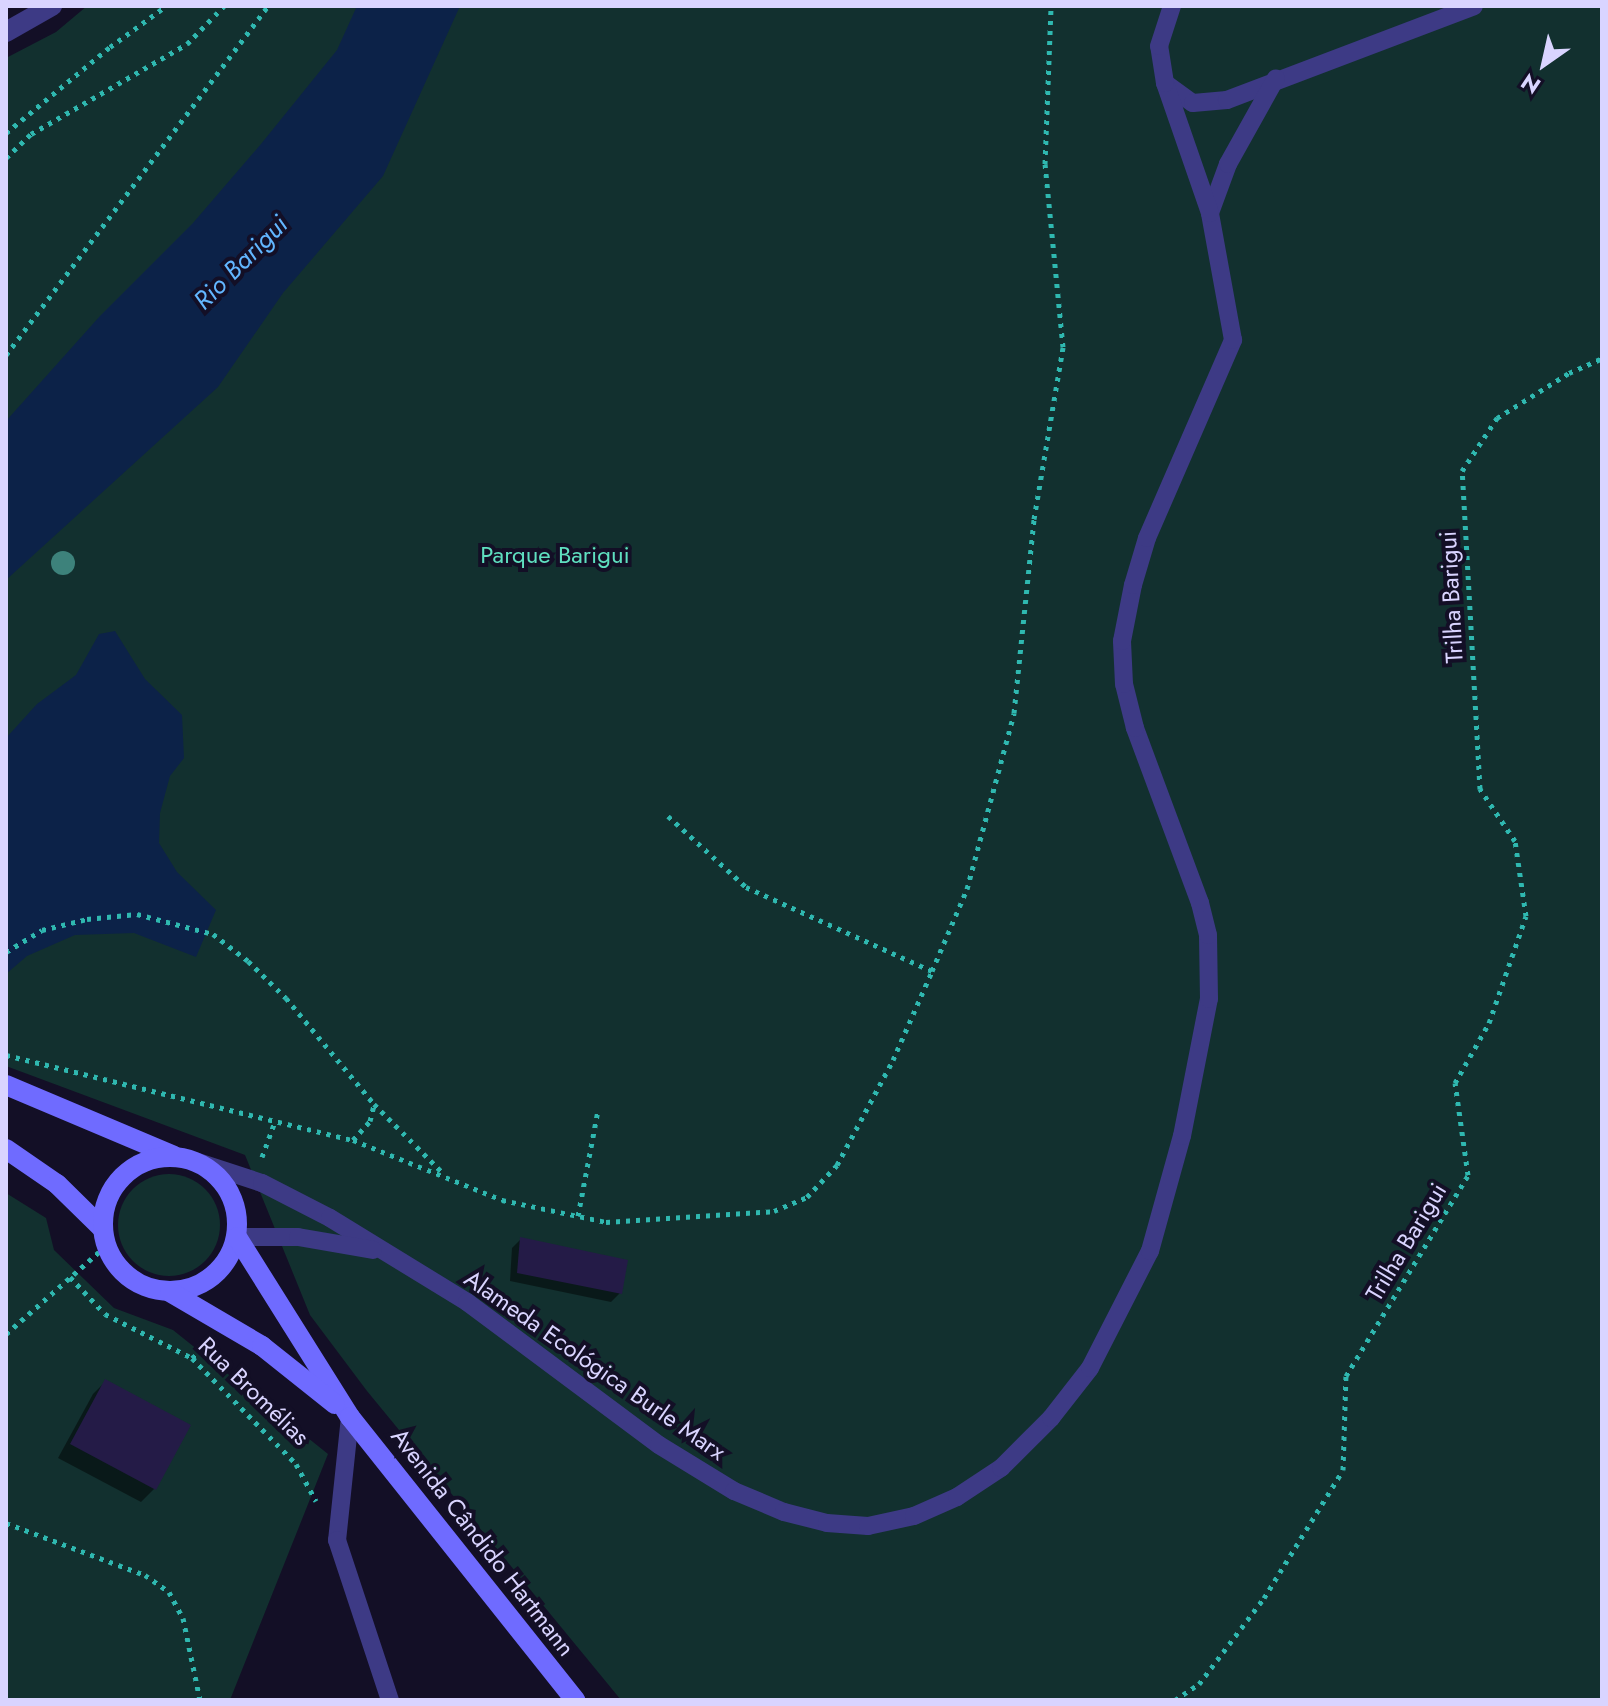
<!DOCTYPE html>
<meta charset="utf-8">
<style>
body{margin:0}
#map{position:relative;width:1608px;height:1706px;overflow:hidden;background:#130f26;font-family:Jost,sans-serif}
div>[style]{position:absolute}
[style*='--x']{left:calc(var(--x)*1px);top:calc(var(--y)*1px);width:calc(var(--w)*1px);rotate:calc(var(--a)*1deg)}
.green>*{inset:0;background:#12302f}
.round{border-radius:50%}
.water>*{inset:0;background:#0c2248}
.shadow>*{inset:0;background:#0007}
.building>*{inset:0;background:#241b47}
.path>*{height:5px;margin-top:-2.5px;transform-origin:0;background:repeating-linear-gradient(90deg,#2fb8b0 0 4px,transparent 0 10px)}
.lane>*{height:18px;margin:-9px;padding:0 9px;transform-origin:9px;border-radius:9px;background:#3d3a85}
.street>*{height:20px;margin:-10px;padding:0 10px;transform-origin:10px;border-radius:10px;background:#3d3a85}
.secondary>*{height:20px;margin:-10px;padding:0 10px;transform-origin:10px;border-radius:10px;background:#6f6bff}
.secondary>.ring{margin:-10px;padding:0;box-sizing:content-box;background:none;border:20px solid #6f6bff;border-radius:50%}
.trees>*{width:24px;height:24px;margin:-12px;border-radius:50%;background:#3d827b}
span{translate:-50% -50%;white-space:nowrap;text-align:center;line-height:1.15;-webkit-text-stroke:8px #130f26;paint-order:stroke}
.park-label{font-size:24px;color:#5fe0c0}
.street-label{font-size:24px;color:#d9d4ff}
.water-label{font-size:26px;color:#62b6ff;font-style:italic}
.frame{position:absolute;inset:0;border:8px solid #d9d4ff;pointer-events:none}
.north{position:absolute;left:1504px;top:24px;width:80px;height:80px;-webkit-text-stroke:6px #130f26;paint-order:stroke;rotate:214deg;font-size:22px;font-weight:700;line-height:32px;text-align:center;color:#d9d4ff}
.north::after{content:'';display:block;margin:auto;width:28px;height:36px;background:#d9d4ff;clip-path:polygon(50% 0,100% 100%,50% 72%,0 100%)}
</style>
<div id="map">
<div class="green">
<div style="clip-path:polygon(87px 6px,1602px 6px,1602px 1700px,621px 1700px,367px 1391px,310px 1315px,245px 1155px,6px 1066px,6px 58px,56px 32px)"></div>
<div class="round" style="left:118px;top:1174px;width:102px;height:102px"></div>
<div style="clip-path:polygon(6px 1193px,46px 1218px,54px 1250px,114px 1308px,173px 1330px,328px 1454px,230px 1700px,6px 1700px)"></div>
</div>
<div class="water">
<div style="clip-path:polygon(357px 6px,460px 6px,383px 176px,283px 293px,218px 387px,6px 580px,6px 421px,100px 316px,193px 223px,261px 144px,337px 50px)"></div>
<div style="clip-path:polygon(115px 631px,145px 679px,182px 715px,184px 758px,170px 776px,160px 813px,159px 843px,177px 872px,216px 910px,196px 957px,134px 933px,75px 935px,27px 956px,6px 974px,6px 738px,37px 704px,76px 675px,99px 634px)"></div>
</div>
<div class="shadow">
<div style="clip-path:polygon(520px 1240px,620px 1293px,611px 1302px,510px 1281px,512px 1248px)"></div>
<div style="clip-path:polygon(106px 1381px,188px 1425px,154px 1489px,141px 1502px,58px 1458px,93px 1394px)"></div>
</div>
<div class="building">
<div style="clip-path:polygon(520px 1237px,628px 1260px,622px 1294px,517px 1273px)"></div>
<div style="clip-path:polygon(105px 1379px,191px 1425px,156px 1490px,70px 1444px)"></div>
</div>
<div class="path">
<div style="--x:6;--y:133;--w:135;--a:-39.6"></div>
<div style="--x:110;--y:47;--w:69;--a:-36.2"></div>
<div style="--x:6;--y:158;--w:35;--a:-44"></div>
<div style="--x:31;--y:134;--w:180;--a:-30"></div>
<div style="--x:187;--y:44;--w:53;--a:-45.8"></div>
<div style="--x:6;--y:355;--w:436;--a:-53.1"></div>
<div style="--x:668;--y:816;--w:105;--a:42.3"></div>
<div style="--x:746;--y:887;--w:204;--a:24.3"></div>
<div style="--x:6;--y:952;--w:42;--a:-31.4"></div>
<div style="--x:42;--y:930;--w:46;--a:-13.7"></div>
<div style="--x:87;--y:919;--w:50;--a:-5.7"></div>
<div style="--x:137;--y:914;--w:79;--a:14.7"></div>
<div style="--x:213;--y:934;--w:44;--a:37.6"></div>
<div style="--x:248;--y:961;--w:53;--a:44.2"></div>
<div style="--x:286;--y:998;--w:138;--a:50.3"></div>
<div style="--x:374;--y:1104;--w:95;--a:45"></div>
<div style="--x:6;--y:1055;--w:357;--a:13.8"></div>
<div style="--x:353;--y:1140;--w:161;--a:21.9"></div>
<div style="--x:502;--y:1200;--w:106;--a:11.9"></div>
<div style="--x:606;--y:1222;--w:168;--a:-3.7"></div>
<div style="--x:774;--y:1211;--w:36;--a:-23"></div>
<div style="--x:807;--y:1197;--w:44;--a:-46.8"></div>
<div style="--x:837;--y:1165;--w:119;--a:-61.9"></div>
<div style="--x:893;--y:1060;--w:97;--a:-66.3"></div>
<div style="--x:932;--y:971;--w:89;--a:-66.9"></div>
<div style="--x:967;--y:889;--w:182;--a:-75"></div>
<div style="--x:1014;--y:713;--w:195;--a:-84.1"></div>
<div style="--x:1034;--y:519;--w:174;--a:-80.4"></div>
<div style="--x:1063;--y:347;--w:184;--a:-95.6"></div>
<div style="--x:1045;--y:164;--w:158;--a:-87.8"></div>
<div style="--x:353;--y:1140;--w:25;--a:-48"></div>
<div style="--x:370;--y:1121;--w:16;--a:-76"></div>
<div style="--x:262;--y:1157;--w:38;--a:-70"></div>
<div style="--x:578;--y:1216;--w:108;--a:-79.3"></div>
<div style="--x:70;--y:1277;--w:51;--a:46.6"></div>
<div style="--x:105;--y:1314;--w:97;--a:26.8"></div>
<div style="--x:192;--y:1358;--w:148;--a:45.5"></div>
<div style="--x:296;--y:1464;--w:42;--a:61.6"></div>
<div style="--x:6;--y:1334;--w:124;--a:-41.4"></div>
<div style="--x:192;--y:1358;--w:21;--a:-37"></div>
<div style="--x:6;--y:1523;--w:148;--a:20.5"></div>
<div style="--x:145;--y:1575;--w:29;--a:35"></div>
<div style="--x:169;--y:1592;--w:30;--a:62"></div>
<div style="--x:183;--y:1618;--w:84;--a:78.3"></div>
<div style="--x:1175;--y:1700;--w:29;--a:-34"></div>
<div style="--x:1199;--y:1684;--w:108;--a:-52.9"></div>
<div style="--x:1264;--y:1598;--w:150;--a:-58.3"></div>
<div style="--x:1343;--y:1470;--w:94;--a:-88.2"></div>
<div style="--x:1346;--y:1376;--w:235;--a:-58.7"></div>
<div style="--x:1468;--y:1175;--w:93;--a:-98"></div>
<div style="--x:1455;--y:1083;--w:69;--a:-60.5"></div>
<div style="--x:1489;--y:1023;--w:113;--a:-70.9"></div>
<div style="--x:1526;--y:916;--w:76;--a:-98.3"></div>
<div style="--x:1515;--y:841;--w:63;--a:-123.9"></div>
<div style="--x:1480;--y:789;--w:319;--a:-93.2"></div>
<div style="--x:1462;--y:471;--w:64;--a:-56.6"></div>
<div style="--x:1497;--y:418;--w:85;--a:-32"></div>
<div style="--x:1569;--y:373;--w:36;--a:-24"></div>
</div>
<div class="lane">
<div style="--x:1165;--y:83;--w:34;--a:36"></div>
<div style="--x:1193;--y:103;--w:34;--a:-5"></div>
<div style="--x:1227;--y:100;--w:264;--a:-20.8"></div>
<div style="--x:1210;--y:213;--w:52;--a:-69.8"></div>
<div style="--x:1228;--y:164;--w:98;--a:-60.8"></div>
<div style="--x:198;--y:1162;--w:67;--a:18.2"></div>
<div style="--x:262;--y:1183;--w:76;--a:27.2"></div>
<div style="--x:330;--y:1218;--w:161;--a:31.5"></div>
<div style="--x:467;--y:1302;--w:239;--a:36.7"></div>
<div style="--x:659;--y:1445;--w:88;--a:31.5"></div>
<div style="--x:734;--y:1491;--w:54;--a:22.8"></div>
<div style="--x:784;--y:1512;--w:44;--a:14.3"></div>
<div style="--x:827;--y:1523;--w:41;--a:4.2"></div>
<div style="--x:868;--y:1526;--w:47;--a:-12.3"></div>
<div style="--x:914;--y:1516;--w:47;--a:-23.8"></div>
<div style="--x:957;--y:1497;--w:53;--a:-33.4"></div>
<div style="--x:1001;--y:1468;--w:71;--a:-45"></div>
<div style="--x:1051;--y:1418;--w:63;--a:-52"></div>
<div style="--x:1090;--y:1368;--w:131;--a:-62.9"></div>
<div style="--x:1150;--y:1251;--w:119;--a:-74.5"></div>
<div style="--x:1182;--y:1136;--w:140;--a:-78.9"></div>
<div style="--x:1209;--y:999;--w:64;--a:-90.9"></div>
<div style="--x:1208;--y:935;--w:33;--a:-104"></div>
<div style="--x:1200;--y:903;--w:187;--a:-110.4"></div>
<div style="--x:1135;--y:728;--w:45;--a:-104"></div>
<div style="--x:1124;--y:684;--w:43;--a:-92.7"></div>
<div style="--x:1122;--y:641;--w:57;--a:-78.9"></div>
<div style="--x:1133;--y:585;--w:49;--a:-73.4"></div>
<div style="--x:1147;--y:538;--w:216;--a:-66.5"></div>
<div style="--x:1233;--y:340;--w:129;--a:-100.3"></div>
<div style="--x:1210;--y:213;--w:138;--a:-109.1"></div>
<div style="--x:1165;--y:83;--w:37;--a:-99"></div>
<div style="--x:1159;--y:46;--w:42;--a:-72"></div>
<div style="--x:237;--y:1237;--w:61;--a:0"></div>
<div style="--x:298;--y:1237;--w:76;--a:9.8"></div>
<div style="--x:350;--y:1417;--w:124;--a:96"></div>
<div style="--x:337;--y:1540;--w:169;--a:71.7"></div>
</div>
<div class="street">
<div style="--x:6;--y:32;--w:53;--a:-29.5"></div>
</div>
<div class="secondary">
<div style="--x:6;--y:1085;--w:182;--a:22.9"></div>
<div style="--x:6;--y:1149;--w:62;--a:34.5"></div>
<div style="--x:57;--y:1184;--w:64;--a:44.4"></div>
<div class="ring" style="left:103px;top:1157px;width:114px;height:114px"></div>
<div style="--x:237;--y:1237;--w:213;--a:57.9"></div>
<div style="--x:350;--y:1417;--w:362;--a:51.5"></div>
<div style="--x:170;--y:1292;--w:107;--a:30.4"></div>
<div style="--x:262;--y:1346;--w:93;--a:38.5"></div>
</div>
<div class="trees">
<div style="left:63px;top:563px"></div>
</div>
<div class="park-label">
<span style="left:555px;top:555px">Parque Barigui</span>
</div>
<div class="street-label">
<span style="left:1451px;top:597px;rotate:-93deg">Trilha Barigui</span>
<span style="left:1406px;top:1242px;rotate:-59deg">Trilha Barigui</span>
<span style="left:595px;top:1365px;rotate:35deg">Alameda Ecológica Burle Marx</span>
<span style="left:254px;top:1391px;rotate:44deg">Rua Bromélias</span>
<span style="left:483px;top:1542px;rotate:52deg">Avenida Cândido Hartmann</span>
</div>
<div class="water-label">
<span style="left:241px;top:263px;rotate:-45deg">Rio Barigui</span>
</div>
<div class="frame"></div>
<div class="north">N</div>
</div>
